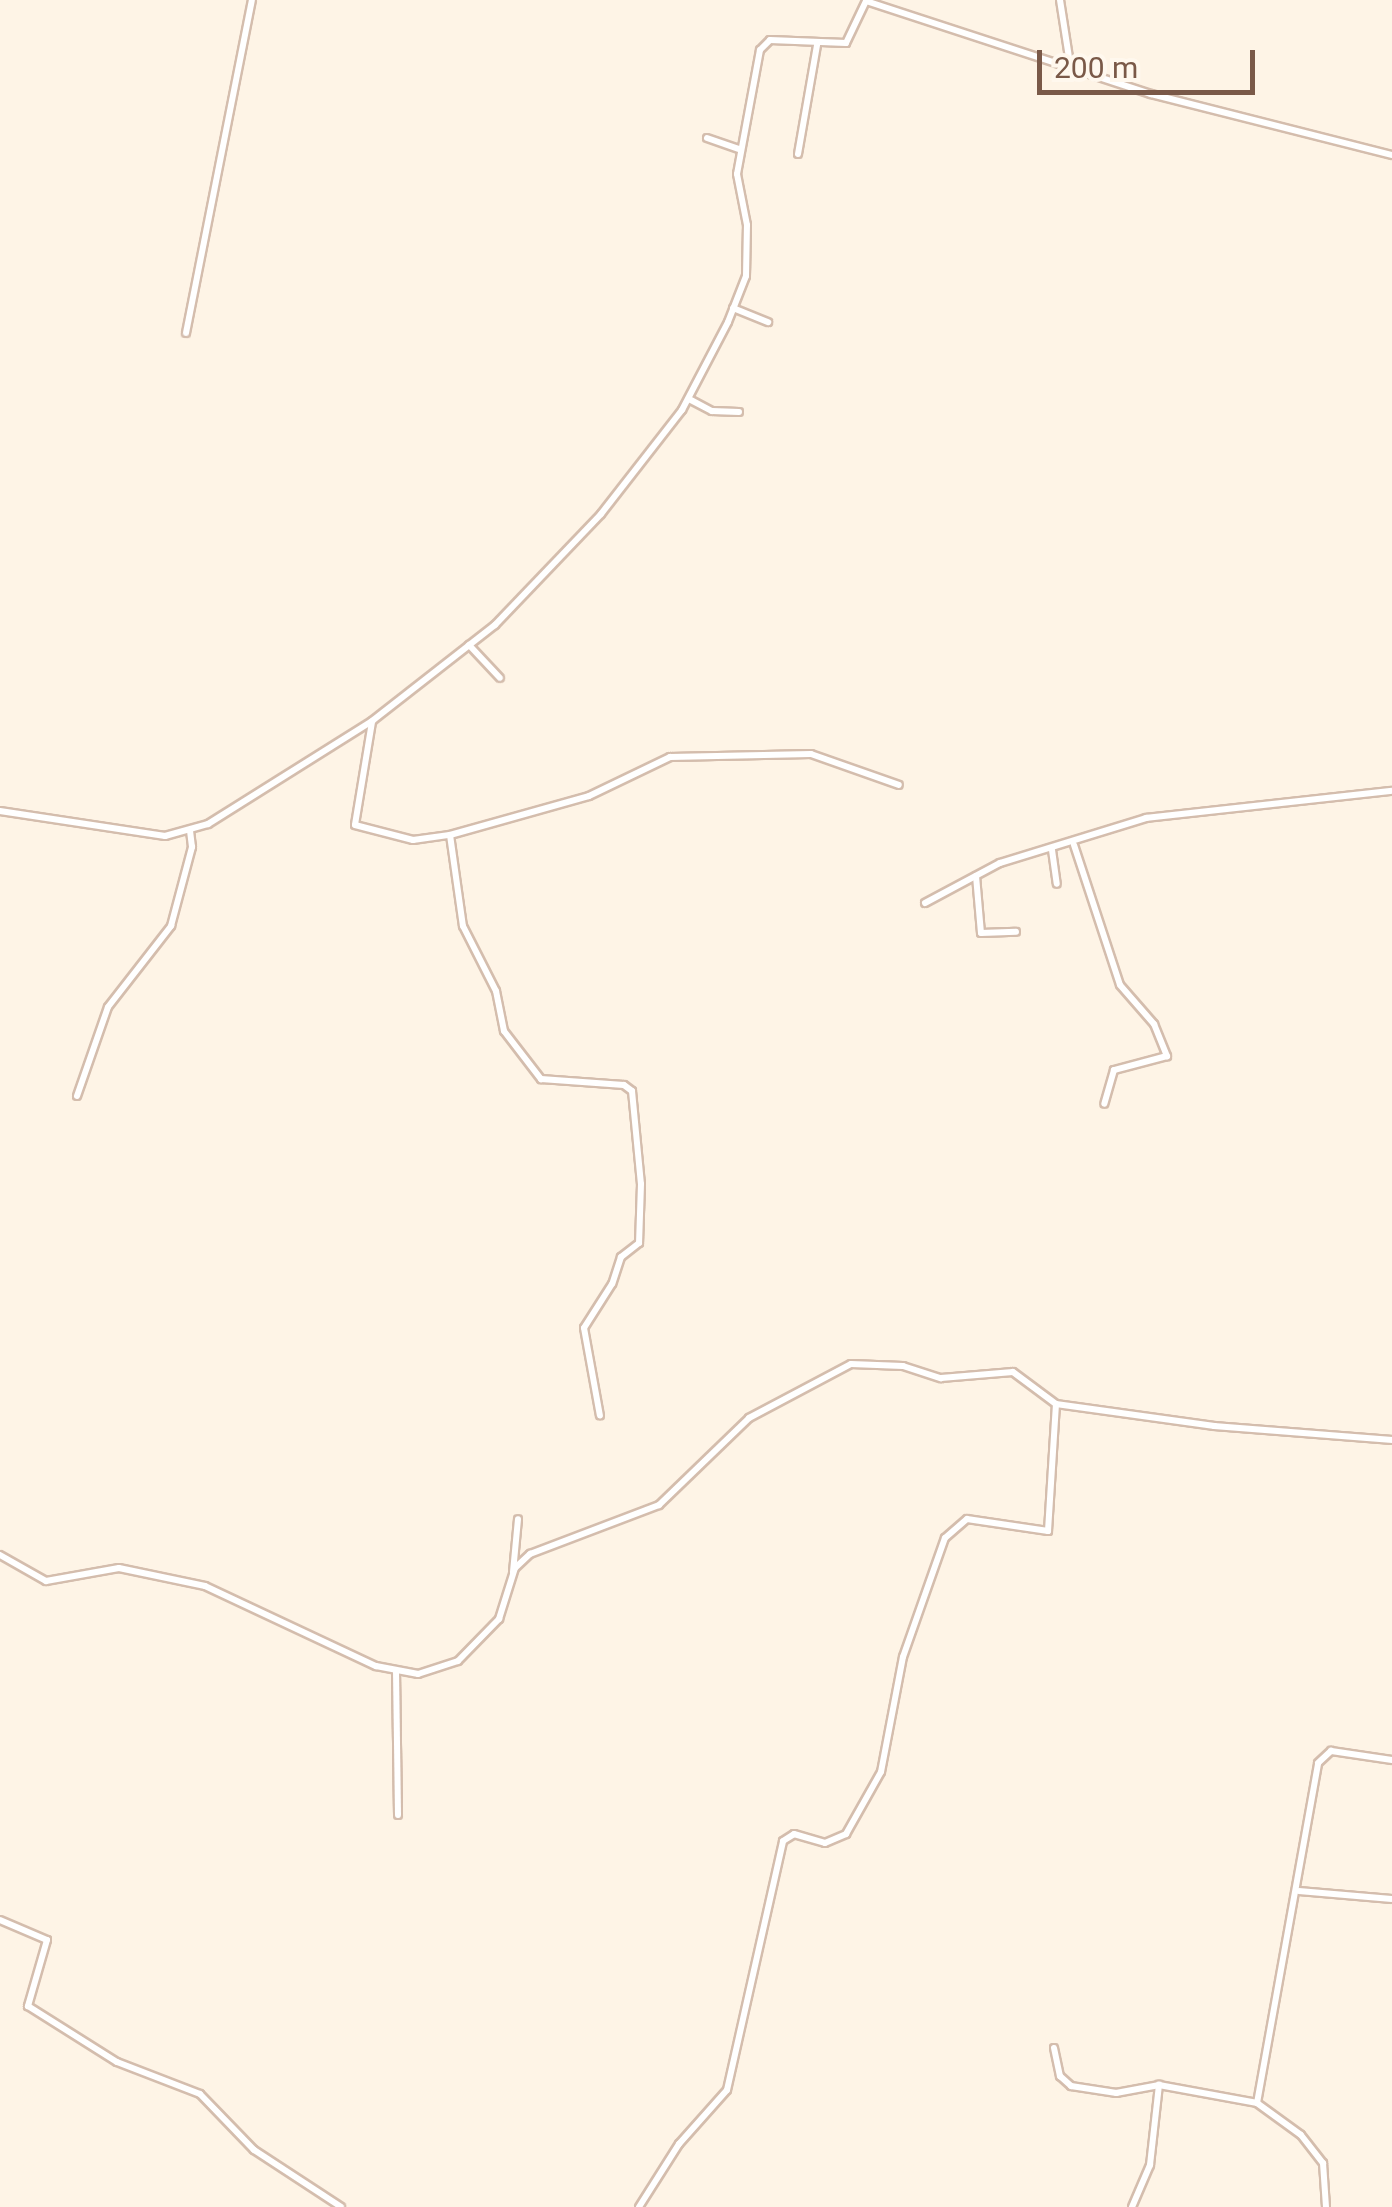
<!DOCTYPE html>
<style>
body{margin:0}
#map{position:relative;width:1392px;height:2207px;overflow:hidden;background:#fef4e6;font-family:Roboto,sans-serif}
div>[style]{position:absolute}
[style*='--x']{left:calc(var(--x)*1px);top:calc(var(--y)*1px);width:calc(var(--w)*1px);rotate:calc(var(--a)*1deg)}
.roads{filter:drop-shadow(2px 0 #d4bdad) drop-shadow(-2px 0 #d4bdad) drop-shadow(0 2px #d4bdad) drop-shadow(0 -2px #d4bdad)}
.minor>*{height:6px;margin:-3px;padding:0 3px;transform-origin:3px;border-radius:3px;background:#fff}
span{translate:-50% -50%;white-space:nowrap;text-align:center;line-height:1.15;-webkit-text-stroke:8px #fff8ee;paint-order:stroke}
.scale{position:absolute;left:1037px;top:50px;width:218px;height:45px;box-sizing:border-box;border:5px solid #7a5948;border-top:0;padding-left:12px;font-size:30px;line-height:35px;white-space:nowrap;color:#7a5948;-webkit-text-stroke:8px #fff8ee;paint-order:stroke}
</style>
<div id="map">
<div class="roads">
<div class="minor">
<div style="--x:1060;--y:0;--w:65;--a:81.1"></div>
<div style="--x:866;--y:1;--w:300;--a:18.1"></div>
<div style="--x:1151;--y:94;--w:249;--a:14.2"></div>
<div style="--x:707;--y:138;--w:34;--a:19"></div>
<div style="--x:798;--y:154;--w:111;--a:-80.1"></div>
<div style="--x:733;--y:308;--w:38;--a:22"></div>
<div style="--x:186;--y:333;--w:339;--a:-78.8"></div>
<div style="--x:689;--y:399;--w:26;--a:28"></div>
<div style="--x:712;--y:411;--w:27;--a:2"></div>
<div style="--x:469;--y:645;--w:45;--a:46.8"></div>
<div style="--x:372;--y:722;--w:104;--a:99.4"></div>
<div style="--x:355;--y:825;--w:60;--a:14.5"></div>
<div style="--x:413;--y:840;--w:37;--a:-8"></div>
<div style="--x:450;--y:835;--w:92;--a:81.9"></div>
<div style="--x:463;--y:926;--w:73;--a:63.1"></div>
<div style="--x:496;--y:991;--w:41;--a:78.7"></div>
<div style="--x:504;--y:1031;--w:61;--a:52.4"></div>
<div style="--x:541;--y:1079;--w:83;--a:4.1"></div>
<div style="--x:624;--y:1085;--w:10;--a:37"></div>
<div style="--x:632;--y:1091;--w:93;--a:84.5"></div>
<div style="--x:641;--y:1184;--w:59;--a:91.9"></div>
<div style="--x:639;--y:1243;--w:23;--a:142"></div>
<div style="--x:621;--y:1257;--w:28;--a:108"></div>
<div style="--x:612;--y:1284;--w:52;--a:122.5"></div>
<div style="--x:584;--y:1328;--w:89;--a:79.7"></div>
<div style="--x:0;--y:811;--w:167;--a:8.6"></div>
<div style="--x:165;--y:836;--w:45;--a:-15.6"></div>
<div style="--x:208;--y:824;--w:194;--a:-32.1"></div>
<div style="--x:372;--y:721;--w:156;--a:-38"></div>
<div style="--x:495;--y:625;--w:153;--a:-46.3"></div>
<div style="--x:601;--y:514;--w:132;--a:-52.1"></div>
<div style="--x:682;--y:410;--w:99;--a:-62.4"></div>
<div style="--x:728;--y:322;--w:49;--a:-68.6"></div>
<div style="--x:746;--y:276;--w:51;--a:-88.9"></div>
<div style="--x:747;--y:225;--w:52;--a:-101.1"></div>
<div style="--x:737;--y:174;--w:126;--a:-79.5"></div>
<div style="--x:760;--y:50;--w:14;--a:-45"></div>
<div style="--x:770;--y:40;--w:76;--a:2.3"></div>
<div style="--x:846;--y:43;--w:47;--a:-64.5"></div>
<div style="--x:450;--y:835;--w:144;--a:-15.7"></div>
<div style="--x:589;--y:796;--w:90;--a:-25.7"></div>
<div style="--x:670;--y:757;--w:141;--a:-1.2"></div>
<div style="--x:811;--y:754;--w:93;--a:19.4"></div>
<div style="--x:1074;--y:845;--w:147;--a:71.8"></div>
<div style="--x:1120;--y:985;--w:52;--a:48.9"></div>
<div style="--x:1154;--y:1024;--w:35;--a:68"></div>
<div style="--x:1167;--y:1056;--w:55;--a:165.2"></div>
<div style="--x:1114;--y:1070;--w:35;--a:106"></div>
<div style="--x:1052;--y:850;--w:34;--a:82"></div>
<div style="--x:976;--y:876;--w:57;--a:85"></div>
<div style="--x:981;--y:933;--w:35;--a:-2"></div>
<div style="--x:925;--y:903;--w:85;--a:-28.1"></div>
<div style="--x:1000;--y:863;--w:153;--a:-17.1"></div>
<div style="--x:1146;--y:818;--w:247;--a:-6.3"></div>
<div style="--x:77;--y:1096;--w:94;--a:-70.8"></div>
<div style="--x:108;--y:1007;--w:103;--a:-52.1"></div>
<div style="--x:171;--y:926;--w:82;--a:-75.1"></div>
<div style="--x:192;--y:847;--w:16;--a:-97"></div>
<div style="--x:0;--y:1555;--w:53;--a:29.5"></div>
<div style="--x:46;--y:1581;--w:74;--a:-10.1"></div>
<div style="--x:119;--y:1568;--w:88;--a:11.8"></div>
<div style="--x:205;--y:1586;--w:189;--a:25.1"></div>
<div style="--x:376;--y:1666;--w:43;--a:10.8"></div>
<div style="--x:418;--y:1674;--w:42;--a:-18"></div>
<div style="--x:458;--y:1661;--w:59;--a:-45.7"></div>
<div style="--x:499;--y:1619;--w:53;--a:-72.6"></div>
<div style="--x:515;--y:1568;--w:21;--a:-43"></div>
<div style="--x:530;--y:1554;--w:138;--a:-20.8"></div>
<div style="--x:659;--y:1505;--w:125;--a:-44"></div>
<div style="--x:749;--y:1418;--w:115;--a:-27.9"></div>
<div style="--x:851;--y:1364;--w:52;--a:2.2"></div>
<div style="--x:903;--y:1366;--w:40;--a:18"></div>
<div style="--x:941;--y:1378;--w:72;--a:-4.8"></div>
<div style="--x:1013;--y:1372;--w:54;--a:36.7"></div>
<div style="--x:513;--y:1572;--w:53;--a:-84.6"></div>
<div style="--x:396;--y:1671;--w:144;--a:89.2"></div>
<div style="--x:1299;--y:1891;--w:93;--a:4.9"></div>
<div style="--x:0;--y:1920;--w:51;--a:23.1"></div>
<div style="--x:47;--y:1940;--w:69;--a:106.1"></div>
<div style="--x:28;--y:2006;--w:105;--a:32.2"></div>
<div style="--x:117;--y:2062;--w:89;--a:21.1"></div>
<div style="--x:200;--y:2094;--w:78;--a:46"></div>
<div style="--x:254;--y:2150;--w:104;--a:33.2"></div>
<div style="--x:1054;--y:2048;--w:29;--a:78"></div>
<div style="--x:1060;--y:2076;--w:15;--a:42"></div>
<div style="--x:1071;--y:2086;--w:46;--a:8.8"></div>
<div style="--x:1116;--y:2093;--w:44;--a:-10.5"></div>
<div style="--x:1159;--y:2085;--w:100;--a:10.4"></div>
<div style="--x:1257;--y:2103;--w:54;--a:36"></div>
<div style="--x:1301;--y:2135;--w:36;--a:52"></div>
<div style="--x:1323;--y:2163;--w:44;--a:86.1"></div>
<div style="--x:1257;--y:2103;--w:345;--a:-79.8"></div>
<div style="--x:1318;--y:1763;--w:18;--a:-43"></div>
<div style="--x:1331;--y:1751;--w:62;--a:8.4"></div>
<div style="--x:639;--y:2207;--w:75;--a:-57.6"></div>
<div style="--x:679;--y:2144;--w:72;--a:-48.4"></div>
<div style="--x:727;--y:2090;--w:255;--a:-77.3"></div>
<div style="--x:783;--y:1841;--w:13;--a:-32"></div>
<div style="--x:794;--y:1834;--w:32;--a:16"></div>
<div style="--x:825;--y:1843;--w:23;--a:-23"></div>
<div style="--x:846;--y:1834;--w:71;--a:-60.6"></div>
<div style="--x:881;--y:1772;--w:117;--a:-79.2"></div>
<div style="--x:903;--y:1657;--w:126;--a:-70.6"></div>
<div style="--x:945;--y:1538;--w:29;--a:-41"></div>
<div style="--x:967;--y:1519;--w:82;--a:8.4"></div>
<div style="--x:1048;--y:1531;--w:127;--a:-86.4"></div>
<div style="--x:1056;--y:1404;--w:160;--a:7.9"></div>
<div style="--x:1214;--y:1426;--w:179;--a:4.5"></div>
<div style="--x:1132;--y:2207;--w:46;--a:-66.8"></div>
<div style="--x:1150;--y:2165;--w:81;--a:-83.6"></div>
</div>
</div>
<div class="scale">200 m</div>
</div>
